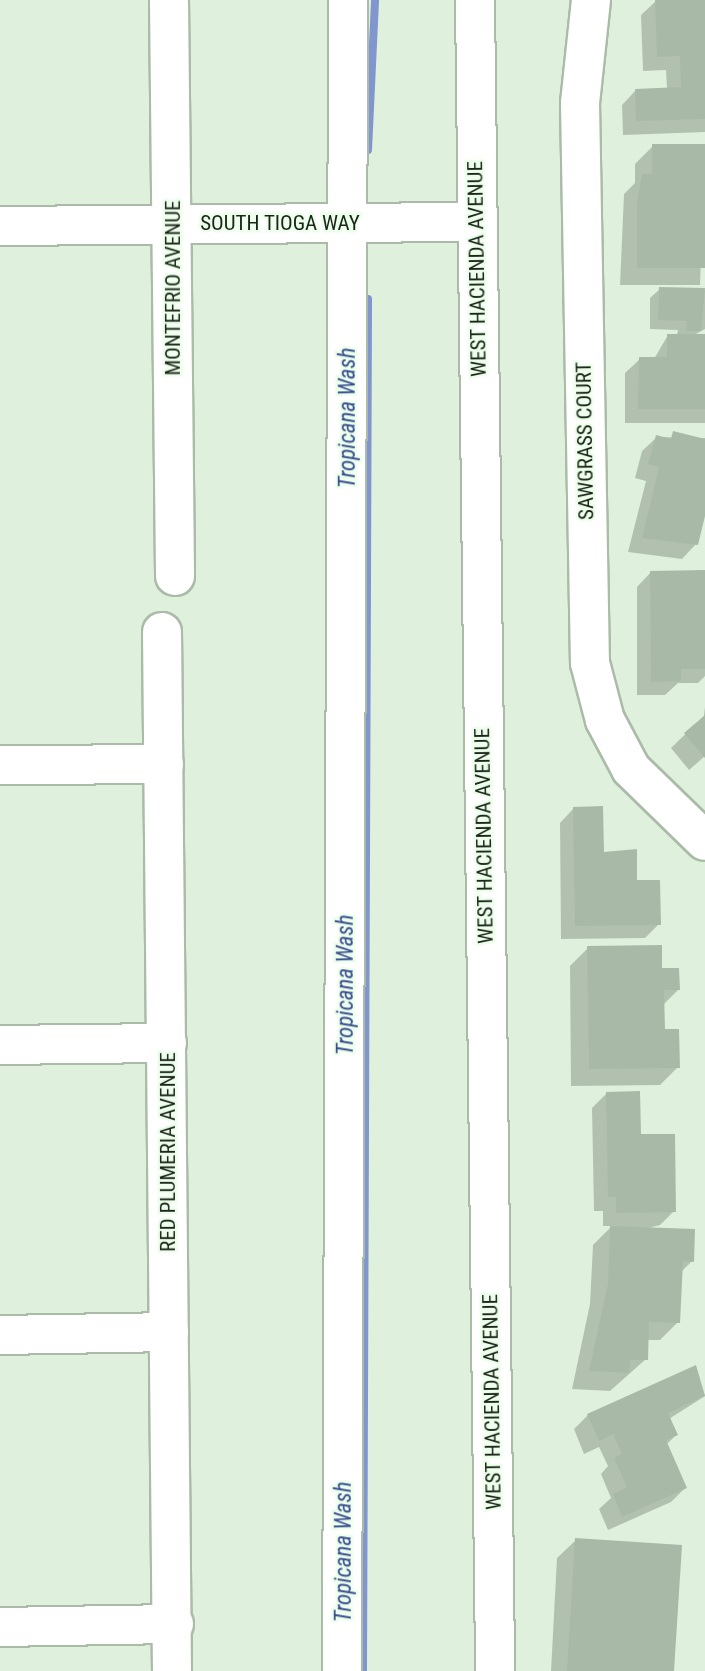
<!DOCTYPE html>
<style>
body{margin:0}
#map{position:relative;width:705px;height:1671px;overflow:hidden;background:#dff1dd;font-family:"Roboto Condensed",sans-serif}
div>[style]{position:absolute}
[style*='--x']{left:calc(var(--x)*1px);top:calc(var(--y)*1px);width:calc(var(--w)*1px);rotate:calc(var(--a)*1deg)}
.shadow>*{inset:0;background:#0003}
.stream>*{height:8px;margin:-4px;padding:0 4px;transform-origin:4px;border-radius:4px;background:#8195ce}
.building>*{inset:0;background:#a8baa7}
.roads{filter:drop-shadow(2px 0 #aabca8) drop-shadow(-2px 0 #aabca8) drop-shadow(0 2px #aabca8) drop-shadow(0 -2px #aabca8)}
.minor>*{height:38px;margin:-19px;padding:0 19px;transform-origin:19px;border-radius:19px;background:#fff}
.major>*{height:38px;margin:-19px;padding:0 19px;transform-origin:19px;border-radius:19px;background:#fff}
span{translate:-50% -50%;white-space:nowrap;text-align:center;line-height:1.15;-webkit-text-stroke:5px #ecffea;paint-order:stroke}
.street-label{font-size:21px;color:#1c231b}
.water-label{font-size:23px;color:#384b92;font-style:italic}
</style>
<div id="map">
<div class="shadow">
<div style="clip-path:polygon(705px 0,705px 132px,623px 135px,622px 105px,636px 90px,667px 89px,666px 70px,643px 71px,641px 15px,656px 1px)"></div>
<div style="clip-path:polygon(653px 146px,705px 146px,700px 285px,620px 285px,624px 194px,635px 183px,635px 164px)"></div>
<div style="clip-path:polygon(660px 289px,705px 290px,705px 329px,694px 335px,705px 335px,705px 423px,625px 423px,625px 373px,640px 359px,654px 359px,668px 335px,677px 335px,678px 330px,650px 329px,650px 298px)"></div>
<div style="clip-path:polygon(657px 437px,705px 438px,705px 509px,696px 544px,682px 559px,628px 552px,646px 481px,635px 478px,642px 451px)"></div>
<div style="clip-path:polygon(651px 572px,705px 572px,705px 676px,698px 683px,678px 683px,665px 695px,637px 695px,637px 587px)"></div>
<div style="clip-path:polygon(705px 715px,705px 756px,689px 770px,671px 748px)"></div>
<div style="clip-path:polygon(574px 808px,602px 854px,635px 882px,659px 924px,645px 938px,561px 939px,560px 823px)"></div>
<div style="clip-path:polygon(588px 948px,661px 970px,678px 990px,663px 1005px,664px 1031px,678px 1067px,660px 1085px,571px 1086px,570px 966px)"></div>
<div style="clip-path:polygon(607px 1093px,639px 1136px,674px 1211px,660px 1225px,644px 1229px,692px 1261px,680px 1273px,678px 1322px,660px 1340px,647px 1340px,646px 1359px,610px 1391px,572px 1389px,590px 1304px,593px 1245px,612px 1226px,603px 1226px,603px 1211px,594px 1211px,592px 1108px)"></div>
<div style="clip-path:polygon(695px 1367px,705px 1396px,669px 1419px,676px 1435px,666px 1445px,685px 1488px,671px 1502px,608px 1530px,599px 1509px,611px 1498px,601px 1474px,608px 1466px,599px 1447px,584px 1454px,574px 1429px,588px 1415px)"></div>
<div style="clip-path:polygon(576px 1540px,672px 1671px,551px 1671px,557px 1558px)"></div>
</div>
<div class="stream">
<div style="--x:368;--y:150;--w:150;--a:-87.3"></div>
<div style="--x:363;--y:1671;--w:1372;--a:-89.79"></div>
</div>
<div class="building">
<div style="clip-path:polygon(655px 0,705px 0,705px 119px,636px 121px,635px 89px,681px 87px,680px 56px,657px 57px)"></div>
<div style="clip-path:polygon(652px 144px,705px 144px,705px 268px,637px 268px,637px 203px,642px 174px,652px 174px)"></div>
<div style="clip-path:polygon(659px 287px,705px 288px,701px 331px,686px 331px,687px 321px,658px 320px)"></div>
<div style="clip-path:polygon(667px 334px,705px 334px,705px 409px,638px 409px,639px 357px,667px 357px)"></div>
<div style="clip-path:polygon(673px 431px,705px 439px,705px 516px,698px 545px,642px 538px,659px 467px,648px 464px,656px 435px,671px 439px)"></div>
<div style="clip-path:polygon(705px 570px,705px 669px,681px 669px,681px 681px,651px 682px,650px 571px)"></div>
<div style="clip-path:polygon(705px 707px,705px 758px,684px 733px,704px 716px)"></div>
<div style="clip-path:polygon(603px 806px,604px 852px,637px 849px,637px 880px,660px 880px,661px 925px,575px 926px,573px 807px)"></div>
<div style="clip-path:polygon(662px 945px,662px 968px,679px 968px,680px 990px,664px 990px,665px 1029px,679px 1029px,680px 1068px,589px 1069px,587px 946px)"></div>
<div style="clip-path:polygon(640px 1091px,641px 1134px,675px 1134px,676px 1212px,616px 1213px,616px 1197px,608px 1197px,606px 1092px)"></div>
<div style="clip-path:polygon(610px 1226px,695px 1229px,694px 1262px,683px 1261px,680px 1323px,649px 1322px,648px 1360px,630px 1360px,629px 1373px,589px 1371px,608px 1284px)"></div>
<div style="clip-path:polygon(696px 1365px,705px 1396px,668px 1413px,678px 1435px,666px 1440px,687px 1488px,622px 1517px,613px 1494px,627px 1487px,614px 1458px,622px 1454px,613px 1434px,599px 1441px,587px 1414px)"></div>
<div style="clip-path:polygon(575px 1538px,682px 1545px,674px 1671px,567px 1671px)"></div>
</div>
<div class="roads">
<div class="minor">
<div style="--x:169;--y:0;--w:576;--a:89.4"></div>
<div style="--x:591;--y:0;--w:104;--a:96.1"></div>
<div style="--x:580;--y:103;--w:560;--a:88.98"></div>
<div style="--x:590;--y:663;--w:59;--a:75.3"></div>
<div style="--x:605;--y:720;--w:55;--a:62"></div>
<div style="--x:631;--y:769;--w:103;--a:44.2"></div>
<div style="--x:0;--y:226;--w:477;--a:-0.5"></div>
<div style="--x:162;--y:632;--w:1039;--a:89.45"></div>
<div style="--x:0;--y:765;--w:164;--a:-0.3"></div>
<div style="--x:0;--y:1045;--w:167;--a:-0.7"></div>
<div style="--x:0;--y:1335;--w:169;--a:-1"></div>
<div style="--x:0;--y:1627;--w:174;--a:-1"></div>
<div style="--x:342;--y:1671;--w:1671;--a:-89.79"></div>
</div>
<div class="major">
<div style="--x:475;--y:0;--w:1671;--a:89.31"></div>
</div>
</div>
<div class="street-label">
<span style="left:280px;top:223px">SOUTH TIOGA WAY</span>
<span style="left:477px;top:269px;rotate:-91deg">WEST HACIENDA AVENUE</span>
<span style="left:173px;top:288px;rotate:-90deg">MONTEFRIO AVENUE</span>
<span style="left:585px;top:441px;rotate:-91deg">SAWGRASS COURT</span>
<span style="left:484px;top:836px;rotate:-91deg">WEST HACIENDA AVENUE</span>
<span style="left:168px;top:1152px;rotate:-90deg">RED PLUMERIA AVENUE</span>
<span style="left:492px;top:1402px;rotate:-91deg">WEST HACIENDA AVENUE</span>
</div>
<div class="water-label">
<span style="left:348px;top:418px;rotate:-90deg">Tropicana Wash</span>
<span style="left:346px;top:985px;rotate:-90deg">Tropicana Wash</span>
<span style="left:344px;top:1552px;rotate:-90deg">Tropicana Wash</span>
</div>
</div>
